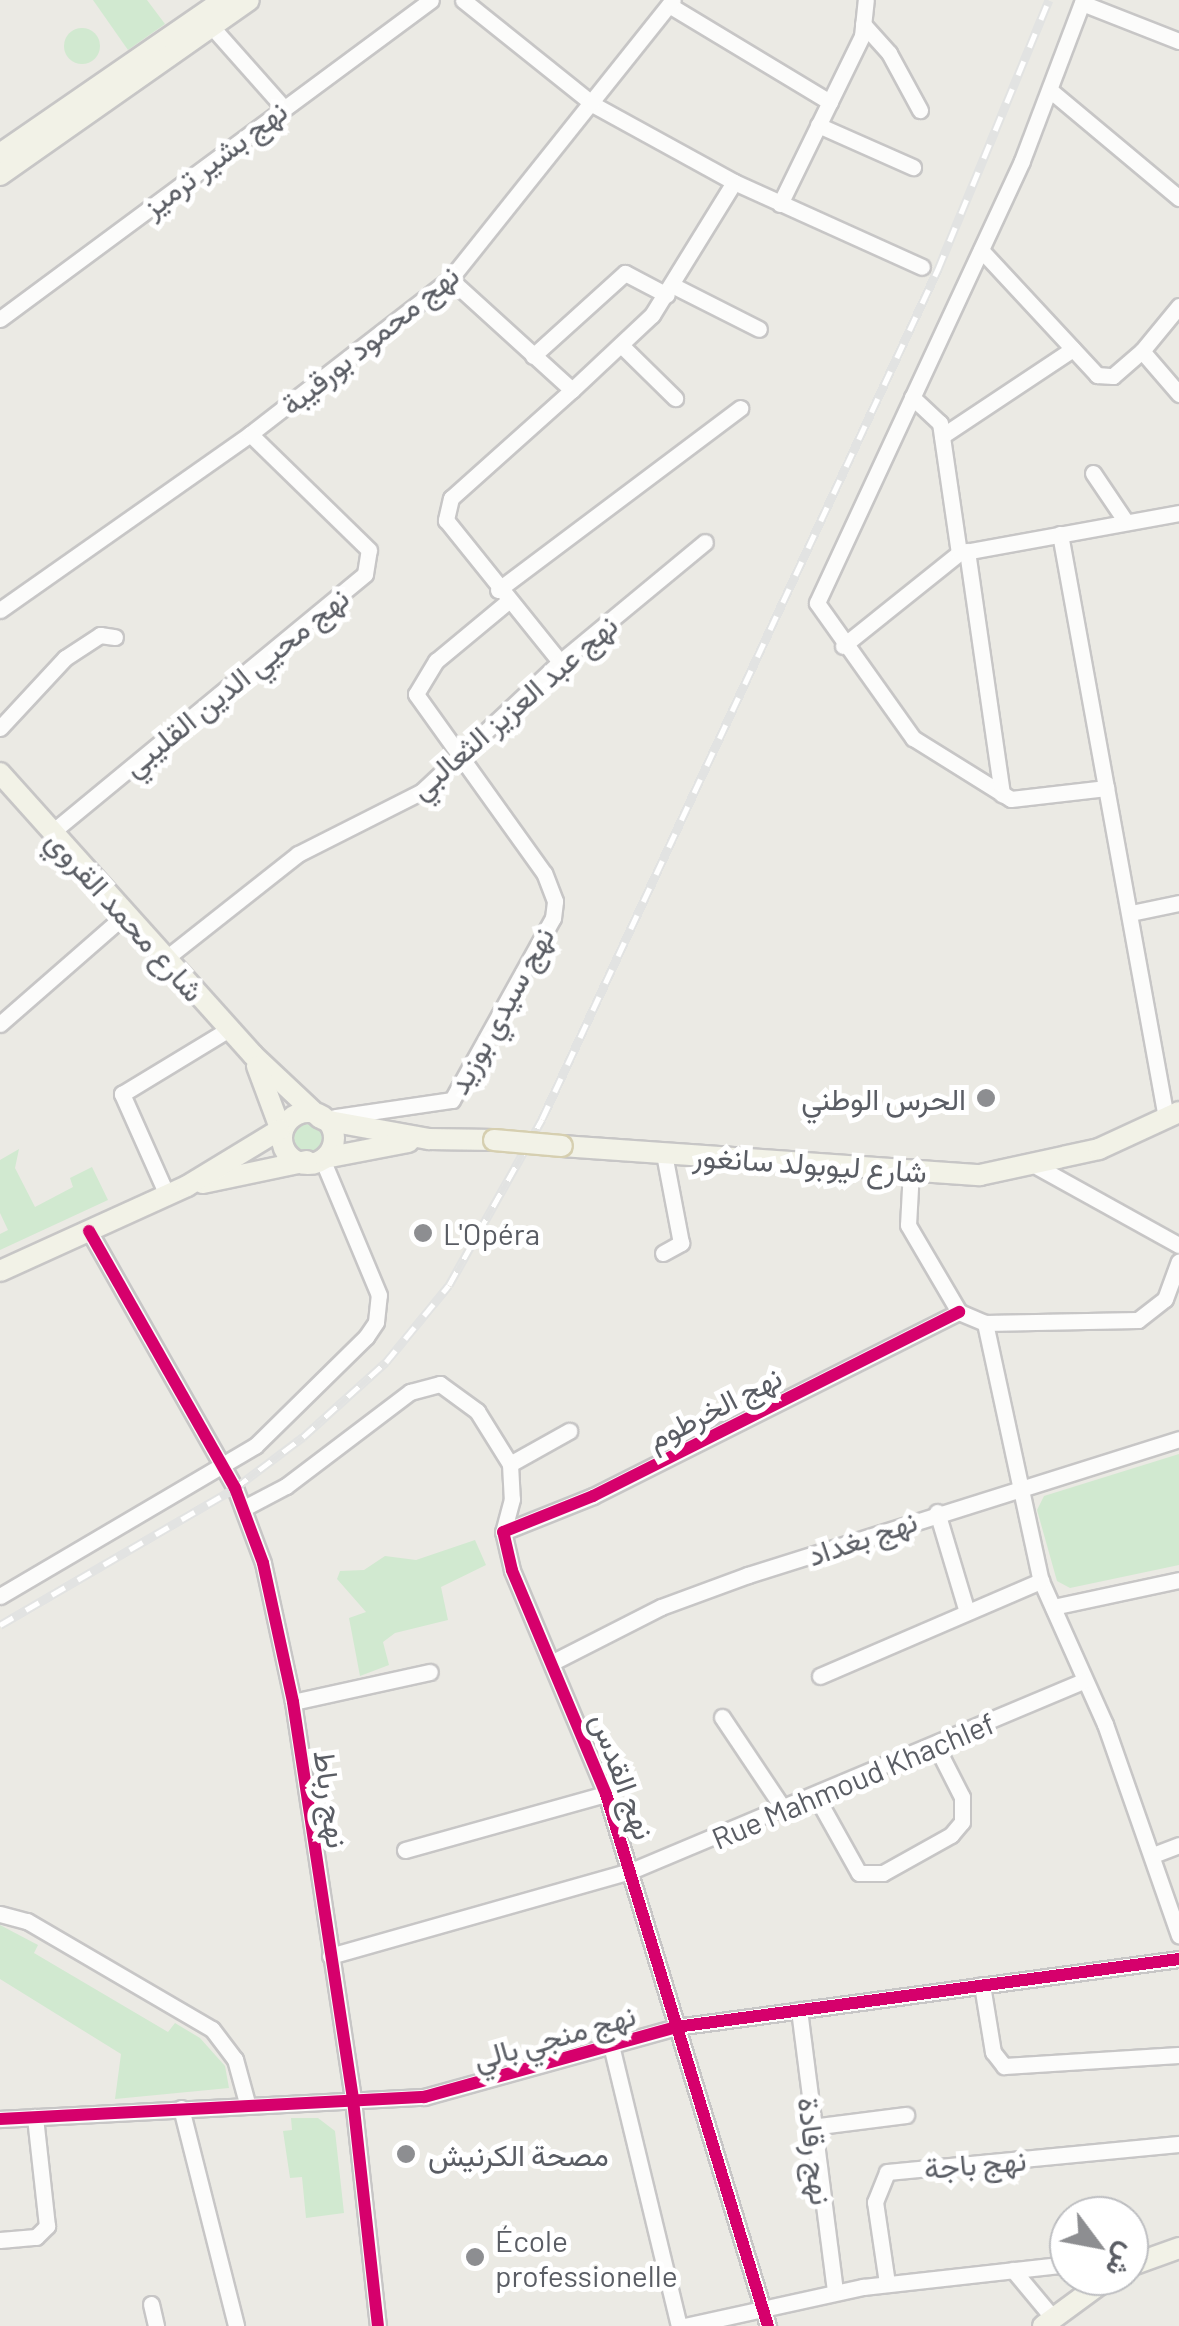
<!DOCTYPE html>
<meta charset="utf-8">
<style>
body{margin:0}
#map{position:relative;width:1179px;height:2326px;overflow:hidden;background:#ebeae4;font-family:Barlow,Vazirmatn,sans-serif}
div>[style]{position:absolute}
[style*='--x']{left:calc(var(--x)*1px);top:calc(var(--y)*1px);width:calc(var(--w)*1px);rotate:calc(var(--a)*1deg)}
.green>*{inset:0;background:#d1e9d0}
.round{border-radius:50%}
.roads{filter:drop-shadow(2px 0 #c7c6c6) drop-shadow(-2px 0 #c7c6c6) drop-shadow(0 2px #c7c6c6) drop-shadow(0 -2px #c7c6c6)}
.minor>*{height:15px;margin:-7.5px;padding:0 7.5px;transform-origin:7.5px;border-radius:7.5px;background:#fcfcfb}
.major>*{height:20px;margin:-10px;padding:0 10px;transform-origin:10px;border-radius:10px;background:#f2f2e7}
.major>.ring{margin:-10px;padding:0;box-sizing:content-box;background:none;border:20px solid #f2f2e7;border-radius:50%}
.rail>*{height:9px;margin-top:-4.5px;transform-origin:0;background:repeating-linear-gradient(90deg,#fff 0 15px,#e2e3e2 0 30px);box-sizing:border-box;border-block:2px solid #e2e3e2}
.bridges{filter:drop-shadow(2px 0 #d6cfb0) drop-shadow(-2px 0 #d6cfb0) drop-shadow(0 2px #d6cfb0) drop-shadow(0 -2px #d6cfb0)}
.major-bridge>*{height:20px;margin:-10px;padding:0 10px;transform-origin:10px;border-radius:10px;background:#f2f2e7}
.cycleway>*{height:12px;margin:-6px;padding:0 6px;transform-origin:6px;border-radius:6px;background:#d6006c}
.dots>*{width:28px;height:28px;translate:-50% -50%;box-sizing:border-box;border:5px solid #fff;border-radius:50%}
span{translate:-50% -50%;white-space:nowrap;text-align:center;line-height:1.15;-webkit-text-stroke:10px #fff;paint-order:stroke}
.street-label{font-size:30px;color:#5a5d64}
.poi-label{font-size:30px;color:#5a5d64}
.right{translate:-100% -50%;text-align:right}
.left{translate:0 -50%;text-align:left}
.north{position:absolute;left:1049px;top:2196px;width:100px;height:100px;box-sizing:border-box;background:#fff;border:2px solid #bdbec1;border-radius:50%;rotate:122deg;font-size:28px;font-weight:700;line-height:40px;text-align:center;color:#5a5d64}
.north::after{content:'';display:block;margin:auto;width:35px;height:45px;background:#8d8e91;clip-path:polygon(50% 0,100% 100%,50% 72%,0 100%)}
</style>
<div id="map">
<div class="green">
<div style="clip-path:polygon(93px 0,147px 0,165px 24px,128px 50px)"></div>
<div class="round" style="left:64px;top:28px;width:36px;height:36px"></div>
<div class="round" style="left:294px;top:1124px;width:28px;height:28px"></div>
<div style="clip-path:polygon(19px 1149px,15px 1168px,35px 1207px,73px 1187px,70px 1178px,92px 1167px,108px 1200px,0 1250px,0 1234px,8px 1230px,0 1213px,0 1160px)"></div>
<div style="clip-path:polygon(1179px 1454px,1179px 1565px,1070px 1588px,1057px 1581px,1037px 1510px,1044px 1496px)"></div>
<div style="clip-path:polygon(475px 1540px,486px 1565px,441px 1587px,448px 1620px,395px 1633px,383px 1642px,389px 1665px,360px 1676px,349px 1618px,366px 1612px,337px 1579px,340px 1571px,364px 1570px,385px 1556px,416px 1560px)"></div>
<div style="clip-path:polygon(0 1925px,38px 1945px,34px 1953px,168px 2032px,175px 2023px,200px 2038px,225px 2066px,229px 2088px,115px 2099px,121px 2054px,0 1979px)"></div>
<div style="clip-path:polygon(291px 2118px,318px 2118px,335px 2131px,344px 2213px,306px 2218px,302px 2177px,290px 2178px,283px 2131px,292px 2130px)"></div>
</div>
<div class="roads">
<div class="minor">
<div style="--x:463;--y:0;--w:168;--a:38.7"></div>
<div style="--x:594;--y:105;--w:160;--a:28.8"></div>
<div style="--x:734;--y:182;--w:206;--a:24.3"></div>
<div style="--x:1083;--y:0;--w:172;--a:110.8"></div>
<div style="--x:1022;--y:161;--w:487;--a:114.9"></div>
<div style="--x:817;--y:603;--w:166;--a:54.6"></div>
<div style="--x:913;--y:738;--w:115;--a:31.9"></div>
<div style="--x:1011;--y:799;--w:96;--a:-6.6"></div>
<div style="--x:1082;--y:3;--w:104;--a:21.4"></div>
<div style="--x:669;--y:5;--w:188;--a:31.1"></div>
<div style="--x:863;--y:24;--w:39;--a:48"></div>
<div style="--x:889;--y:53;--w:65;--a:61.5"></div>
<div style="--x:212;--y:27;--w:107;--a:48.4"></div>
<div style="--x:1051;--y:91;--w:167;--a:39.9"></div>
<div style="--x:818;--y:125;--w:104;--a:23.9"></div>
<div style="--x:780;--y:204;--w:187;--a:-64"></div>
<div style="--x:862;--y:36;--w:36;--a:-84"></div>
<div style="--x:981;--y:250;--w:171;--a:47.1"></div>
<div style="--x:1097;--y:375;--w:16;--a:4"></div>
<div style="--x:1113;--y:376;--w:38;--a:-41"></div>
<div style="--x:450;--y:279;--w:165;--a:42.3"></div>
<div style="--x:572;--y:390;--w:162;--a:138.2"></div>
<div style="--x:451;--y:498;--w:23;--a:103"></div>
<div style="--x:446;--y:520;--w:182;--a:51.2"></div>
<div style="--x:674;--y:286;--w:95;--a:26.8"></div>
<div style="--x:1179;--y:306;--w:58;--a:129.4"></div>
<div style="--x:1142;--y:351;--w:57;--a:49.3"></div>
<div style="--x:0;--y:319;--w:536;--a:-36.51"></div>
<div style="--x:621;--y:345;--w:76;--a:44.5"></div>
<div style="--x:533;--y:356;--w:124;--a:-42.1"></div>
<div style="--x:625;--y:273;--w:47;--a:27.6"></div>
<div style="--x:572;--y:390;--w:110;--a:-43.2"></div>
<div style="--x:652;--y:315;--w:156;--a:-58.3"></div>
<div style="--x:912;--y:397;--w:38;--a:43"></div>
<div style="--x:940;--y:423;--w:131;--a:81.7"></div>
<div style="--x:942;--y:436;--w:157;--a:-33.6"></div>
<div style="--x:1093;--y:473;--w:59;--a:56"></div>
<div style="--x:1060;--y:534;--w:594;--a:79.71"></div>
<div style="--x:967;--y:551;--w:246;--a:81.8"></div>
<div style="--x:498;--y:590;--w:303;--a:-36.9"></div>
<div style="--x:0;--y:610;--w:306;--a:-35.1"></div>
<div style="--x:250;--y:434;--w:253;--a:-37.8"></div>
<div style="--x:450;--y:279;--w:357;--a:-51.4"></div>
<div style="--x:843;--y:646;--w:149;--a:-38.7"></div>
<div style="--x:959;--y:553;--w:224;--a:-10.3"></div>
<div style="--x:0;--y:728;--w:96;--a:-47.1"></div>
<div style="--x:65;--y:658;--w:42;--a:-33.3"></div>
<div style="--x:100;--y:635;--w:15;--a:8"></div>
<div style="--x:51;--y:833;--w:407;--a:-39.5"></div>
<div style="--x:365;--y:574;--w:24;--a:-81"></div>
<div style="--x:369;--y:550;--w:166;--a:-135.7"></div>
<div style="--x:1131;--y:913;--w:49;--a:-11.8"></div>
<div style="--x:165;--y:959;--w:169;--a:-38.3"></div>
<div style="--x:298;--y:854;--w:138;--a:-26.8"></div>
<div style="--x:421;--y:792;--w:190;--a:-43.1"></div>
<div style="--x:560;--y:662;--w:188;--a:-39.6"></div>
<div style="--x:0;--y:1024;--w:166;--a:-41.1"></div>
<div style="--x:335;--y:1117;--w:118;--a:-8.3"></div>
<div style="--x:452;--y:1100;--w:208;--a:-61"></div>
<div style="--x:553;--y:918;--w:17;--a:-83"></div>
<div style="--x:555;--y:901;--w:30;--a:-111"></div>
<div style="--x:544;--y:873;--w:220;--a:-125.6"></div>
<div style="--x:416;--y:694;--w:39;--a:-59"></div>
<div style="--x:436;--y:661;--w:92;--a:-39.7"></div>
<div style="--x:1038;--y:1167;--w:161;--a:29"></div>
<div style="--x:911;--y:1170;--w:55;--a:93.1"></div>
<div style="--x:908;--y:1225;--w:101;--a:59.6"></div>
<div style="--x:959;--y:1312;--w:28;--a:23"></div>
<div style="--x:985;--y:1323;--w:264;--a:77.8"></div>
<div style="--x:1041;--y:1581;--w:157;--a:65.9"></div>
<div style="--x:1105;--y:1724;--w:224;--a:70.7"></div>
<div style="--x:167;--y:1195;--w:111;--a:-114"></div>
<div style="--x:122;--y:1094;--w:125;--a:-31.3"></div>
<div style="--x:89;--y:1231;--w:296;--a:60.4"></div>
<div style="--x:235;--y:1488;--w:80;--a:69.5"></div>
<div style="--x:263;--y:1563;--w:142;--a:77.8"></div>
<div style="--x:293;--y:1702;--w:402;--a:81.4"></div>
<div style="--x:353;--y:2100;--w:227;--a:83.7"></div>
<div style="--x:663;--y:1253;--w:21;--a:-29"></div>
<div style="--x:681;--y:1243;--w:91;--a:-100.8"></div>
<div style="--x:985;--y:1323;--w:153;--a:-1.1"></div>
<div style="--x:1138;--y:1320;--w:34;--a:-38"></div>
<div style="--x:1165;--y:1299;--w:40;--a:-69.8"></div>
<div style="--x:510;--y:1464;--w:68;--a:-29.2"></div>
<div style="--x:244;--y:1508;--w:47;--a:-27.6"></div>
<div style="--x:286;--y:1486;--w:156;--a:-37.2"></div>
<div style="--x:410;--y:1392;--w:31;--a:-15"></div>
<div style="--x:440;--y:1384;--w:46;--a:36.1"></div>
<div style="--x:477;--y:1411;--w:62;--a:58.1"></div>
<div style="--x:510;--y:1464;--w:35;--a:87"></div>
<div style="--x:512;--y:1499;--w:34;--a:105"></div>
<div style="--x:937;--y:1512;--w:104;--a:73.3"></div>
<div style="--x:0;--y:1596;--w:296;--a:-30.5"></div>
<div style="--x:255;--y:1446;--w:156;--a:-44.5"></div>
<div style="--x:366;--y:1337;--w:18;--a:-56"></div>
<div style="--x:376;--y:1322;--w:27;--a:-84"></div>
<div style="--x:379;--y:1295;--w:147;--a:-112.7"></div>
<div style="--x:1053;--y:1607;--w:129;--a:-12.1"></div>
<div style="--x:555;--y:1661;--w:119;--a:-27"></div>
<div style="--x:661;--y:1607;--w:93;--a:-20.2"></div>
<div style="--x:748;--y:1575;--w:452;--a:-17.5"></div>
<div style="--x:820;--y:1676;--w:241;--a:-23.3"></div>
<div style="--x:293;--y:1702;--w:140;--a:-12.4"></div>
<div style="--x:722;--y:1717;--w:113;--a:56.2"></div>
<div style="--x:817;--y:1798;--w:86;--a:60.8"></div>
<div style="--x:859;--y:1873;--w:24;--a:0"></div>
<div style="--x:883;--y:1873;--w:78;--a:-29.2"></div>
<div style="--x:951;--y:1835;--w:17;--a:-50"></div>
<div style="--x:962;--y:1822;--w:25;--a:-90"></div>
<div style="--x:962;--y:1797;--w:57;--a:-117"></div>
<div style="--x:405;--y:1850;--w:209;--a:-15.6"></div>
<div style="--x:1153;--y:1855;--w:28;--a:-21"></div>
<div style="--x:0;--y:1914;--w:28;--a:15"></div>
<div style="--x:27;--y:1921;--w:214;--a:30.3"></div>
<div style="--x:212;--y:2029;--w:38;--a:53"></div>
<div style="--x:235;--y:2059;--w:46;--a:74.7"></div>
<div style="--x:330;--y:1956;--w:313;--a:-15.8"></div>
<div style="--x:631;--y:1871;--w:491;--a:-22.8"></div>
<div style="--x:982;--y:1985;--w:68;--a:80.7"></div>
<div style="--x:993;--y:2052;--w:18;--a:52"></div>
<div style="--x:1004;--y:2066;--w:175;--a:-3.6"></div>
<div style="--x:799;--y:2010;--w:283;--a:82.7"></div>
<div style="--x:611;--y:2045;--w:289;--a:76.4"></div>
<div style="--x:181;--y:2108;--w:225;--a:75.8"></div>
<div style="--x:0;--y:2119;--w:425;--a:-3"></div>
<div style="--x:424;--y:2097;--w:262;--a:-15.5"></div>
<div style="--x:676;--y:2027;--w:508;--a:-7.7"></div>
<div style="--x:811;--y:2127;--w:96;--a:-7.2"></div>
<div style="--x:0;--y:2240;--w:36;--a:-5"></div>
<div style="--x:36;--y:2237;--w:16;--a:-45"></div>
<div style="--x:47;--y:2226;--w:110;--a:-96.3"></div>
<div style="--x:1013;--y:2270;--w:62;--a:50.2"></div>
<div style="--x:887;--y:2283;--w:82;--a:-98.4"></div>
<div style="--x:875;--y:2202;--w:32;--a:-68"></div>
<div style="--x:887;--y:2172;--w:293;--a:-5.5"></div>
<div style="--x:151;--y:2304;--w:23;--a:77"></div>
<div style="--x:685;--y:2326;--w:182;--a:-12.4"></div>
<div style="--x:863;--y:2287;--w:207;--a:-6.4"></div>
<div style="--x:768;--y:2326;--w:556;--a:-106.94"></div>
<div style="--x:606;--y:1794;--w:243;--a:-112.8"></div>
<div style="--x:512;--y:1570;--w:39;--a:-103"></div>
<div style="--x:503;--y:1532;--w:97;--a:-21.8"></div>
<div style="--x:593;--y:1496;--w:410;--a:-26.7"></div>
</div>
<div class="major">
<div style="--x:0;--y:154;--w:271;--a:-34.6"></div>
<div style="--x:0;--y:175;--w:304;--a:-35.1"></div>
<div style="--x:0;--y:773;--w:379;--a:48.1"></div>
<div style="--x:253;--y:1055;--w:92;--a:43.2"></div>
<div style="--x:257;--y:1066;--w:66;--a:69.6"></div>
<div class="ring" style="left:282px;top:1112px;width:32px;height:32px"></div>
<div style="--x:324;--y:1120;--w:107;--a:10.3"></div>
<div style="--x:429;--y:1139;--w:65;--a:0.9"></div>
<div style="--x:562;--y:1146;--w:419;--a:4"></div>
<div style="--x:980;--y:1175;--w:122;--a:-12.3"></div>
<div style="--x:1099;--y:1149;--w:88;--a:-24.8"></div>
<div style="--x:325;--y:1158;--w:85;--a:-10.9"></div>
<div style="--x:203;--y:1183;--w:106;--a:-11.9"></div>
<div style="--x:0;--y:1271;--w:205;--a:-24.4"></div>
<div style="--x:187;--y:1186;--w:108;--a:-31.3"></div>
<div style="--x:1129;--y:2266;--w:53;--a:-19.8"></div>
<div style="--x:1043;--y:2326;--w:84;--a:-36.3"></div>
</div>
</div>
<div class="rail">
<div style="--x:0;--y:1625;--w:272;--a:-30.2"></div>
<div style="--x:235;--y:1488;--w:85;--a:-36.9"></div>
<div style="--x:303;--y:1437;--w:112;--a:-42.1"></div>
<div style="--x:386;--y:1362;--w:99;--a:-50.7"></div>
<div style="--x:449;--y:1285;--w:190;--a:-60.7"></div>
<div style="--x:542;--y:1119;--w:938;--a:-65.02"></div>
<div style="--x:938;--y:269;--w:291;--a:-67.6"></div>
</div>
<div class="bridges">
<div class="major-bridge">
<div style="--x:494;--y:1140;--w:68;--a:5"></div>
</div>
</div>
<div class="cycleway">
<div style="--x:89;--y:1231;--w:296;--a:60.4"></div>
<div style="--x:235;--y:1488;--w:80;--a:69.5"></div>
<div style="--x:263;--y:1563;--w:142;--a:77.8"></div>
<div style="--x:293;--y:1702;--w:402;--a:81.4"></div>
<div style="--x:353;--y:2100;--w:227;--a:83.7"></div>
<div style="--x:0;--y:2119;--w:425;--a:-3"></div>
<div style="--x:424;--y:2097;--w:262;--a:-15.5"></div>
<div style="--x:676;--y:2027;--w:508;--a:-7.7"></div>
<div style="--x:768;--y:2326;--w:556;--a:-106.94"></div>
<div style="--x:606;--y:1794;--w:243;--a:-112.8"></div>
<div style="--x:512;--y:1570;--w:39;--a:-103"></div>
<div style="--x:503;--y:1532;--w:97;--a:-21.8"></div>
<div style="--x:593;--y:1496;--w:410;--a:-26.7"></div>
</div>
<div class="dots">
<div style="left:986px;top:1098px;background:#8d8e91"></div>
<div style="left:423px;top:1233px;background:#8d8e91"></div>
<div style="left:406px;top:2154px;background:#8d8e91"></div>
<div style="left:475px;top:2257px;background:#8d8e91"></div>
</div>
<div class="street-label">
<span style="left:214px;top:158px;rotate:-37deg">نهج بشير ترميز</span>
<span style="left:369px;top:339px;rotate:-39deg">نهج محمود بورقيبة</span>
<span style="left:235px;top:681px;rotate:-39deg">نهج محيي الدين القليبي</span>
<span style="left:513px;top:706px;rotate:-41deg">نهج عبد العزيز الثعالبي</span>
<span style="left:126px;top:915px;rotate:48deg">شارع محمد القروي</span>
<span style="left:500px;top:1010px;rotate:-61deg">نهج سيدي بوزيد</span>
<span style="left:810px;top:1163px;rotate:4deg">شارع ليوبولد سانغور</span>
<span style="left:714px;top:1407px;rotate:-27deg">نهج الخرطوم</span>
<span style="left:862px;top:1537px;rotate:-19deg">نهج بغداد</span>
<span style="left:624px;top:1776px;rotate:70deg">نهج القدس</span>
<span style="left:853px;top:1780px;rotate:-23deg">Rue Mahmoud Khachlef</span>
<span style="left:332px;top:1799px;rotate:82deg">نهج رباط</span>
<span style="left:554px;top:2036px;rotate:-16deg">نهج منجي بالي</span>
<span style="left:816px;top:2151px;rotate:83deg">نهج رقادة</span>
<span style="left:975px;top:2163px;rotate:-5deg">نهج باجة</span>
</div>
<div class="poi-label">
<span class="right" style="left:966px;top:1098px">الحرس الوطني</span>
<span class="left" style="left:443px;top:1233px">L'Opéra</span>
<span class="left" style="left:428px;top:2154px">مصحة الكرنيش</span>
<span class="left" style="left:495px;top:2257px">École<br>professionelle</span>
</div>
<div class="north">ش</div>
</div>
